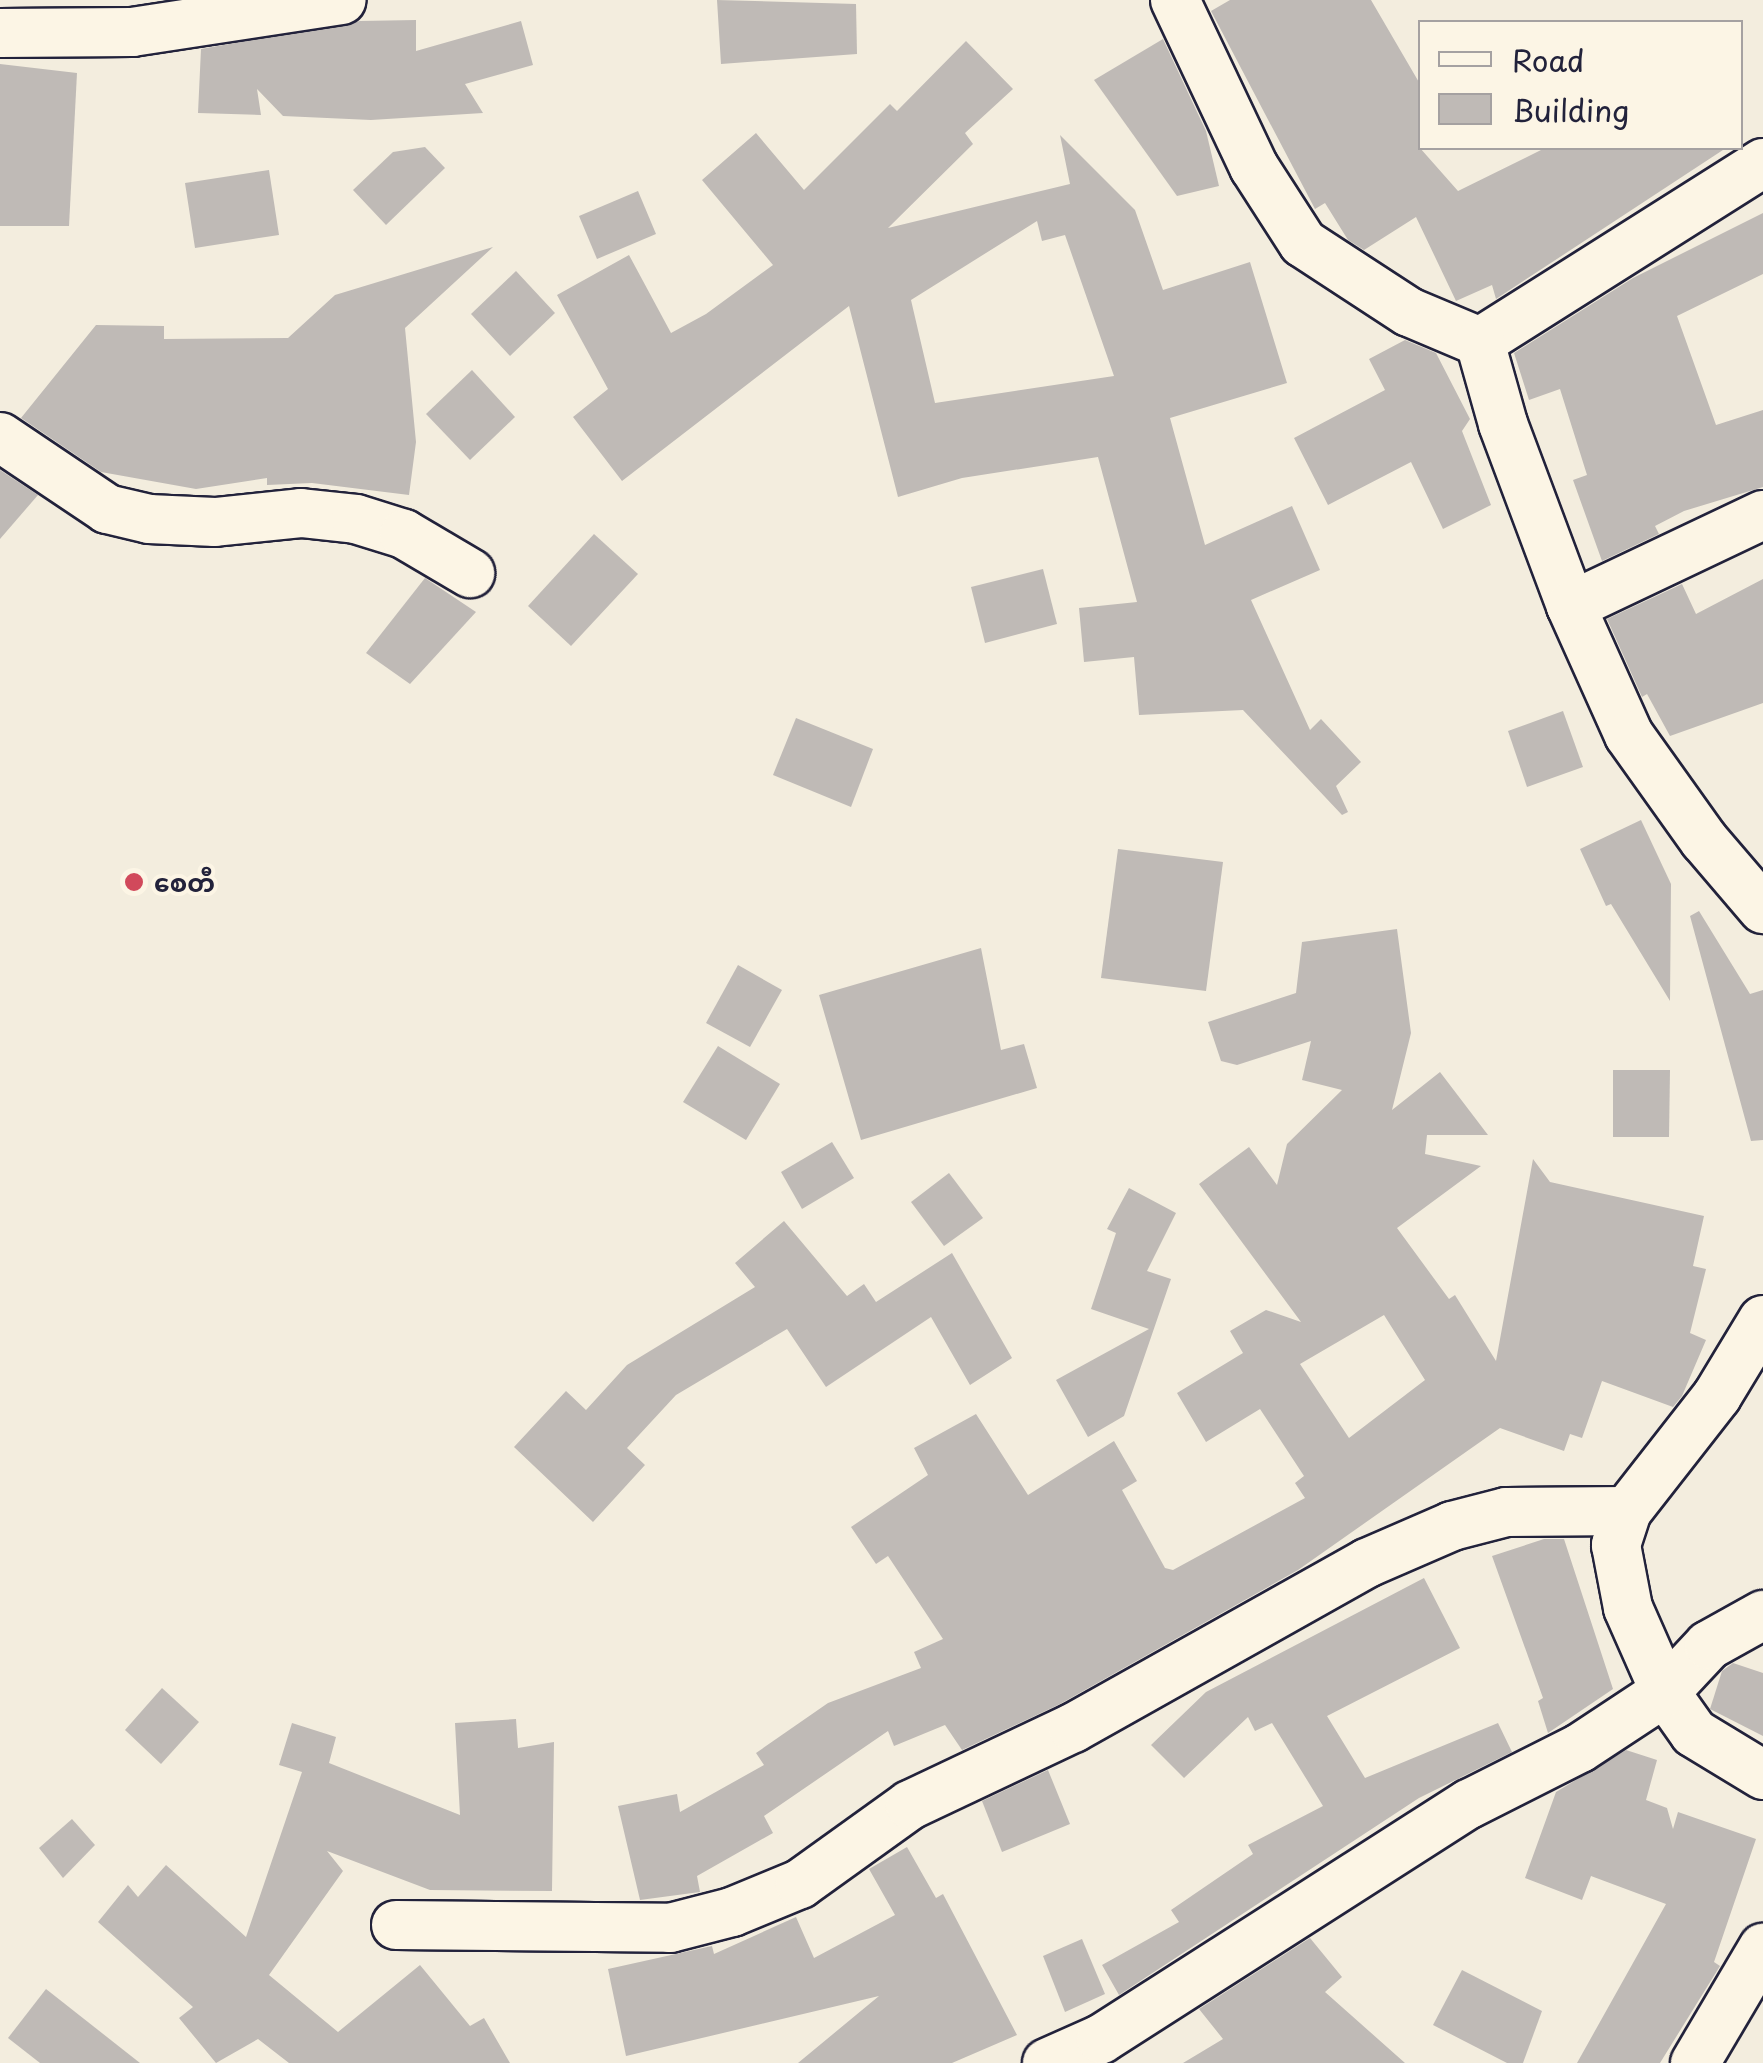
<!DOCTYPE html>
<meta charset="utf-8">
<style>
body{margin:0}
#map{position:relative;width:1763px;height:2063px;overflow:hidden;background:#f3edde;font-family:"Playpen Sans","Noto Sans Myanmar",sans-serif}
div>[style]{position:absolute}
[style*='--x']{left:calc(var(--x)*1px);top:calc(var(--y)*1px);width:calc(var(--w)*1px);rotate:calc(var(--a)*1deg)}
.building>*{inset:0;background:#bfbab6}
.roads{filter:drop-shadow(2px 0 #22223b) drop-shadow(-2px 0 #22223b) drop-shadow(0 2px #22223b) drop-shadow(0 -2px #22223b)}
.minor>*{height:48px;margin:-24px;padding:0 24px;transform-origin:24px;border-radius:24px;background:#fcf5e5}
.dots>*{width:28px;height:28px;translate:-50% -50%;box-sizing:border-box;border:5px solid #fcf5e5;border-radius:50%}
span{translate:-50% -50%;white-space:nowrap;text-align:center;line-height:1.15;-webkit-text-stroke:8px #fcf5e5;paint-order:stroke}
.poi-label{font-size:25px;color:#22223b;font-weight:700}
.left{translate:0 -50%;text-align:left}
.legend{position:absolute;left:1418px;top:20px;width:325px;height:130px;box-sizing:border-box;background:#fcf5e5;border:2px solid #a5a1a1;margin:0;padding:12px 18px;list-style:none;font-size:30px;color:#22223b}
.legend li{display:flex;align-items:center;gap:20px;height:50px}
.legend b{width:50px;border:2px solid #a5a1a1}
</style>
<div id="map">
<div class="building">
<div style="clip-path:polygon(717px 0,856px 4px,857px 54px,721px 64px)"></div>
<div style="clip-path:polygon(1230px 0,1371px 0,1420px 84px,1420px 148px,1458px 191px,1545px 148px,1726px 148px,1496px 299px,1492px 285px,1456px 301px,1416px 217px,1364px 250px,1348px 240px,1325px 203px,1315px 209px,1211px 11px)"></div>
<div style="clip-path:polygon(416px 20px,416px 51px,521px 21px,533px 65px,465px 84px,483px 113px,371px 120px,283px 116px,257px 89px,261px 115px,198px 113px,201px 49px,360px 21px)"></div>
<div style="clip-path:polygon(1163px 39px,1206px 131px,1219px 186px,1177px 196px,1094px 80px)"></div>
<div style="clip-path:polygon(evenodd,966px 41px,1013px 89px,965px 133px,973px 144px,888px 228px,1070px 184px,1060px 135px,1135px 210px,1163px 290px,1250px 262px,1287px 383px,1170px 418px,1205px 545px,1292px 506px,1320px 570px,1251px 600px,1310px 730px,1321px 719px,1361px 762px,1336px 786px,1348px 812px,1342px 815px,1243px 710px,1139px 715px,1134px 657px,1084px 662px,1079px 608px,1137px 602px,1098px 457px,962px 478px,898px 497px,849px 306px,622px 481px,573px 417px,608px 389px,557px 295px,629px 255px,671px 333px,706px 314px,773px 265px,702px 180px,756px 133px,804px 190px,890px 104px,897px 111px,966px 41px,1037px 221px,1042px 241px,1065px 235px,1114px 376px,935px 403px,911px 300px,1037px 221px)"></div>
<div style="clip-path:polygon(0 64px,77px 73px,69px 226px,0 226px)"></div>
<div style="clip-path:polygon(425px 147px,445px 168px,386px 225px,353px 190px,393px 152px)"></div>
<div style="clip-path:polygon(269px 170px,279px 235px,195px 248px,185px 183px)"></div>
<div style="clip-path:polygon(638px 191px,656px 234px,597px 259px,579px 216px)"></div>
<div style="clip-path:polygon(1763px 213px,1763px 274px,1677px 316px,1716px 425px,1763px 410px,1763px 487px,1684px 511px,1655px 526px,1659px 534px,1602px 561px,1573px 480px,1587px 475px,1560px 389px,1529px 400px,1514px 353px,1633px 278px)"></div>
<div style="clip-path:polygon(493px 247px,405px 328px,416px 442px,409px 495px,312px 483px,267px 485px,267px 478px,196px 489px,101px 472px,21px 418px,96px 325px,164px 326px,164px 339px,288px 338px,335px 295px)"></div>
<div style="clip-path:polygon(516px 271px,555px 313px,510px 356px,471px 314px)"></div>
<div style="clip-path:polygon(1405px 340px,1436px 353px,1470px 419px,1462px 431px,1491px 505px,1443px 529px,1411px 462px,1328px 505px,1294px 438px,1385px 390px,1369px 359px)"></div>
<div style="clip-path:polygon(472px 370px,515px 417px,470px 460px,426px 414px)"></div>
<div style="clip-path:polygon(0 470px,38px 495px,0 539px)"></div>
<div style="clip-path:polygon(594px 534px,638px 574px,571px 646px,528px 606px)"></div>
<div style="clip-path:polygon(1043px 569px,1057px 624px,985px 643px,971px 587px)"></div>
<div style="clip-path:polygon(425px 578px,476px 612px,410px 684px,366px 653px)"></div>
<div style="clip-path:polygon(1763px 579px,1763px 703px,1670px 736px,1647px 694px,1642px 697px,1607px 619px,1682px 584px,1696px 614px)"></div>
<div style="clip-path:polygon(1563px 711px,1583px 767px,1527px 787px,1508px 731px)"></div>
<div style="clip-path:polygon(796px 718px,873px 749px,851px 807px,773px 775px)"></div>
<div style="clip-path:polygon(1641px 820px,1671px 884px,1670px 1001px,1611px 904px,1606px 906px,1580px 849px)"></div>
<div style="clip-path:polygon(1118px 849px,1223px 862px,1206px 991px,1101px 978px)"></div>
<div style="clip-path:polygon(1699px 911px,1750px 994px,1763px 990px,1763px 1140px,1751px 1141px,1690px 916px)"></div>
<div style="clip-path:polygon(evenodd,1397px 929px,1411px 1033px,1392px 1110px,1440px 1072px,1488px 1135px,1427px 1135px,1425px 1154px,1481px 1166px,1397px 1228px,1449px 1299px,1455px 1295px,1496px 1361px,1533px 1159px,1550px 1182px,1704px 1216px,1693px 1266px,1706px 1269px,1690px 1333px,1706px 1340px,1682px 1396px,1673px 1407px,1602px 1381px,1582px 1438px,1570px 1434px,1564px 1451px,1500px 1428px,1298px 1570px,1060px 1704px,962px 1750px,945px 1725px,894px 1746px,888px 1731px,764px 1816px,773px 1833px,697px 1876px,700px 1892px,640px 1900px,618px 1806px,677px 1794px,680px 1812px,764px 1765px,756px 1753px,828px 1703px,921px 1668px,914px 1652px,943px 1639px,888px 1556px,876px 1564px,851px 1527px,928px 1475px,914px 1448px,976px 1414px,1028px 1495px,1114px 1441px,1137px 1481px,1122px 1490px,1165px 1568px,1173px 1570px,1305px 1498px,1295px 1483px,1304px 1476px,1260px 1409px,1206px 1442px,1177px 1393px,1243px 1353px,1230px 1331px,1266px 1310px,1301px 1322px,1199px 1184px,1249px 1147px,1277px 1185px,1287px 1144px,1342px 1090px,1302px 1080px,1311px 1041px,1237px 1065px,1221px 1061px,1208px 1022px,1296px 993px,1302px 942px,1397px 929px,1384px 1315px,1425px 1380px,1349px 1438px,1300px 1364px,1384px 1315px)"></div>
<div style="clip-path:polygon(981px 948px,1001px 1050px,1024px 1044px,1037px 1088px,861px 1140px,819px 995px)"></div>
<div style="clip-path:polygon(738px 965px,782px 990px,750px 1047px,706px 1023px)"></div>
<div style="clip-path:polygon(718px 1046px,780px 1084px,746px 1140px,683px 1102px)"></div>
<div style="clip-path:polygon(1613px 1070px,1670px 1070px,1669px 1137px,1613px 1137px)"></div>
<div style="clip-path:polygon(832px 1142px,854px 1178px,802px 1209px,781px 1172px)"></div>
<div style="clip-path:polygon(949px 1173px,983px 1218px,944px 1246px,911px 1202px)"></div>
<div style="clip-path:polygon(1129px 1188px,1176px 1213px,1147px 1271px,1171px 1279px,1124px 1416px,1088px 1437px,1056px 1380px,1149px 1329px,1091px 1309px,1116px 1233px,1107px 1229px)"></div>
<div style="clip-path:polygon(784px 1221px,847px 1296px,864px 1284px,876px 1302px,952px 1253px,1012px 1358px,970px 1385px,931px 1317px,826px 1387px,787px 1329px,676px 1395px,627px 1448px,645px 1465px,593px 1522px,514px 1447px,566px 1391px,586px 1410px,627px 1365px,755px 1287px,735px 1263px)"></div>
<div style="clip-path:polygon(1544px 1539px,1564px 1539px,1613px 1689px,1548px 1733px,1538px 1701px,1543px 1698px,1492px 1556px)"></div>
<div style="clip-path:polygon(1424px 1578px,1460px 1648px,1327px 1716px,1365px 1778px,1498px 1723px,1512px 1752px,1419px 1798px,1119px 1995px,1102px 1965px,1179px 1922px,1171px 1910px,1253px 1854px,1248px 1845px,1323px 1806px,1272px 1723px,1255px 1731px,1248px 1717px,1184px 1778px,1151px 1745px,1206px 1692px)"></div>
<div style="clip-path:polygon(1733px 1663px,1763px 1673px,1763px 1736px,1710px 1709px,1722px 1671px)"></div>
<div style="clip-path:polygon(162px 1688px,199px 1722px,161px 1764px,125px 1730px)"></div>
<div style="clip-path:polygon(516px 1719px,518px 1748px,554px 1742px,552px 1891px,430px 1890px,327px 1851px,343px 1871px,269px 1975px,338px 2032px,420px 1965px,470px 2026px,484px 2018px,510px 2063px,289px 2063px,258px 2039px,216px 2063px,179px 2018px,193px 2007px,98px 1922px,128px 1885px,138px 1897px,166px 1865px,246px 1937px,302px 1772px,279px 1765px,292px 1723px,336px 1737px,329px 1763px,460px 1815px,455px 1723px)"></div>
<div style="clip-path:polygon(1626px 1750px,1657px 1760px,1646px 1800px,1667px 1808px,1673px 1829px,1678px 1812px,1756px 1839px,1714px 1962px,1720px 1966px,1660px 2063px,1577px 2063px,1666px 1904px,1591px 1876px,1582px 1900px,1525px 1878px,1556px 1792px)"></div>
<div style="clip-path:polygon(1048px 1770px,1070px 1824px,1002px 1852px,982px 1801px)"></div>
<div style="clip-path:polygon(72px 1819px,95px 1845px,63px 1878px,39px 1848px)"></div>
<div style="clip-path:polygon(907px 1847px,936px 1898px,943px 1894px,1017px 2035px,952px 2063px,798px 2063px,879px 1996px,626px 2056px,608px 1969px,712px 1946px,714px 1954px,796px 1917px,814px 1958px,895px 1915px,869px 1869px)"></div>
<div style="clip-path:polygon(1310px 1938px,1342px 1977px,1325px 1992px,1405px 2063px,1183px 2063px,1223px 2039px,1199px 2009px)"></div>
<div style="clip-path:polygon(1082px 1939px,1105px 1994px,1065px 2012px,1043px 1956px)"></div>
<div style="clip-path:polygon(1462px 1970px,1542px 2011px,1523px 2063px,1507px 2063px,1433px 2025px)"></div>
<div style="clip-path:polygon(46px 1989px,140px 2063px,40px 2063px,8px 2038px)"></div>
</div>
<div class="roads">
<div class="minor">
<div style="--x:1175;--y:0;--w:185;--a:64.7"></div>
<div style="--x:1254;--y:167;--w:90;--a:57.2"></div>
<div style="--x:1303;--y:243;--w:126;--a:33.1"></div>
<div style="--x:1409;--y:312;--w:77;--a:22.9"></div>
<div style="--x:0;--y:33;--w:132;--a:-0.4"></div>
<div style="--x:132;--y:32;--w:212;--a:-8.7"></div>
<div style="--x:1763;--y:163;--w:335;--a:147.7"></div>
<div style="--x:1480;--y:342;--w:85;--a:74.3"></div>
<div style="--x:1503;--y:424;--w:194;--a:69.5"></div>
<div style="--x:1571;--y:606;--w:141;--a:65.8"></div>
<div style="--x:1629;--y:735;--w:129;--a:54.5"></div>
<div style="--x:1704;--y:840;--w:91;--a:49.5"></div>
<div style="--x:0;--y:437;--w:129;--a:33.9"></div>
<div style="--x:107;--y:509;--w:43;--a:13.4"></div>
<div style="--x:149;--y:519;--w:66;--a:2.6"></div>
<div style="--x:215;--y:522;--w:86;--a:-6"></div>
<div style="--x:301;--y:513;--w:55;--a:6.2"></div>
<div style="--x:356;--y:519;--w:50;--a:17.4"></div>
<div style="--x:404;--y:534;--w:77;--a:30.6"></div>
<div style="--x:1571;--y:606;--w:212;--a:-25.4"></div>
<div style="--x:1763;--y:1320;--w:89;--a:121.2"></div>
<div style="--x:1717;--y:1396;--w:146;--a:128"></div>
<div style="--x:1627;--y:1511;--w:36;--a:108"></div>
<div style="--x:1616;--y:1545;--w:64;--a:79.2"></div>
<div style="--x:1628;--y:1608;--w:92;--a:66.2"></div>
<div style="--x:1665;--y:1692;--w:50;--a:54.7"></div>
<div style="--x:1694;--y:1733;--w:81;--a:31.3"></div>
<div style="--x:396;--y:1925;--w:274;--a:0.6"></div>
<div style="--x:670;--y:1928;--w:64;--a:-14.5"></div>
<div style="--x:732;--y:1912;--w:74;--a:-22.4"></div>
<div style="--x:800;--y:1884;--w:135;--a:-35.7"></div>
<div style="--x:910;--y:1805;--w:180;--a:-25.3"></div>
<div style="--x:1073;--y:1728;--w:337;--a:-29.3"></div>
<div style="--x:1367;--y:1563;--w:93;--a:-23.5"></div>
<div style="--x:1452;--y:1526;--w:56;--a:-14.5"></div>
<div style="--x:1506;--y:1512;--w:121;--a:-0.5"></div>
<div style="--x:1047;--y:2063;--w:59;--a:-24"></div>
<div style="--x:1101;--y:2039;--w:437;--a:-32.6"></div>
<div style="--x:1469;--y:1804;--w:124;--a:-26.8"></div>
<div style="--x:1580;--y:1748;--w:102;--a:-33.4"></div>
<div style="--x:1665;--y:1692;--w:64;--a:-46.9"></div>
<div style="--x:1709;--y:1645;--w:62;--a:-29.1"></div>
<div style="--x:1695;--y:2063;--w:134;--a:-59.4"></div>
</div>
</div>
<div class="dots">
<div style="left:134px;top:882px;background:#d1495b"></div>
</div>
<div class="poi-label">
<span class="left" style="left:154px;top:882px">စေတီ</span>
</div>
<ul class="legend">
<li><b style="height:12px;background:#fcf5e5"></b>Road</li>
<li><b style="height:28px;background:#bfbab6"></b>Building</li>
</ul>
</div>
